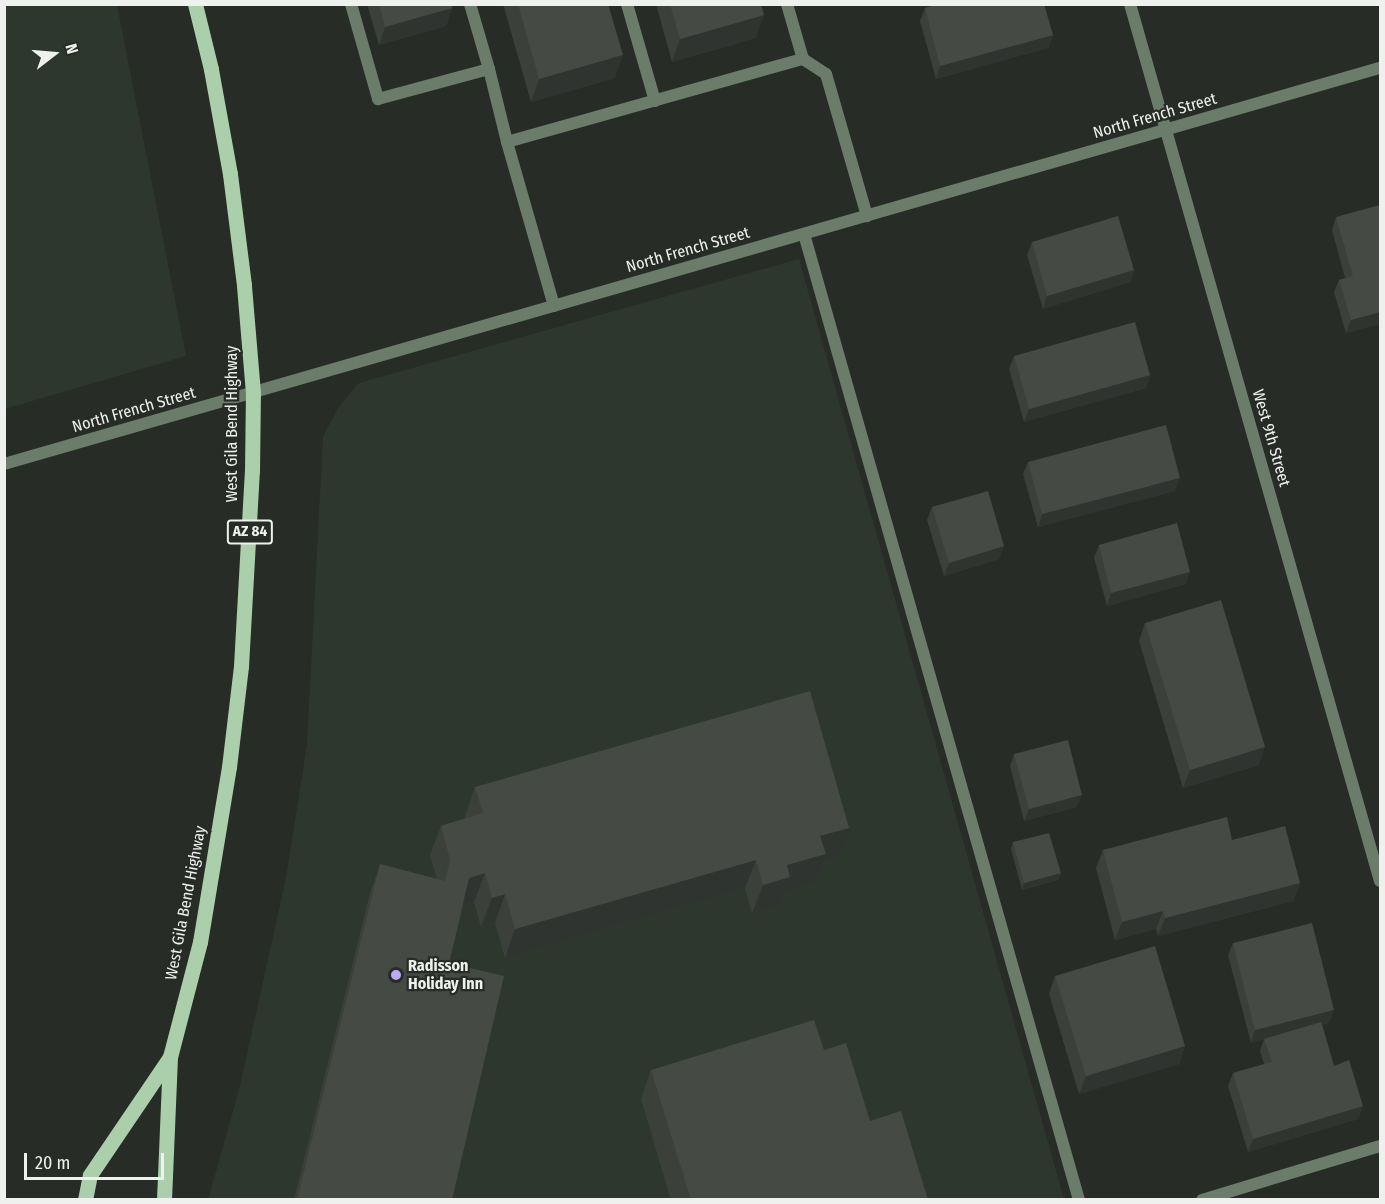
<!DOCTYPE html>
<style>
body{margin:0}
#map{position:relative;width:1385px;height:1204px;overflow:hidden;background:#272c26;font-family:"Fira Sans Condensed",sans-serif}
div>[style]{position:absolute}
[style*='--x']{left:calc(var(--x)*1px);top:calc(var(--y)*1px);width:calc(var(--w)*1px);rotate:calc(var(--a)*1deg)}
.built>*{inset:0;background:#2e372d}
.service>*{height:12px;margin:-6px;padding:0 6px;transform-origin:6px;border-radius:6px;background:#6b7c6b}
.minor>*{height:12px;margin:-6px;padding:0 6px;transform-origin:6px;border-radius:6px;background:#6b7c6b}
.primary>*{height:15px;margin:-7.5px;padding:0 7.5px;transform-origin:7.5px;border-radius:7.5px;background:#abcfab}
.wall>*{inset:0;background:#3b403b}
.shaded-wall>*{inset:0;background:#303430}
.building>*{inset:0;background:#454a45}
.dots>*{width:16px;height:16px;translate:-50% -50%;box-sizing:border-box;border:3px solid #272c26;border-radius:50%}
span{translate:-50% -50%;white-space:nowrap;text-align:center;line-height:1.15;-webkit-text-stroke:4.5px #272c26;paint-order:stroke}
.shield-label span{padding:2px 4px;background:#272c26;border:2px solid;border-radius:4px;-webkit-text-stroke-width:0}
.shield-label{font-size:15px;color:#eef1ee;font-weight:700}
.street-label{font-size:16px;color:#eef1ee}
.poi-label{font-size:16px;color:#eef1ee;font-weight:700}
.left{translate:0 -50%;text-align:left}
.frame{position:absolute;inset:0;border:6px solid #eef1ee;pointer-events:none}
.north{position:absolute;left:24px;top:24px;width:60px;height:60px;-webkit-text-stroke:4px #272c26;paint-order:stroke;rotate:74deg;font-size:16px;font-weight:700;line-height:24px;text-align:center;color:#eef1ee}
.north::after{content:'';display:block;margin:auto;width:21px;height:27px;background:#eef1ee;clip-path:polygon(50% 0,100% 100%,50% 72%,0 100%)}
.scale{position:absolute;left:24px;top:1153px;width:140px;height:27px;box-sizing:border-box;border:3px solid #eef1ee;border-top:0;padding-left:8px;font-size:18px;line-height:21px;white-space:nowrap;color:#eef1ee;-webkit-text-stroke:4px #272c26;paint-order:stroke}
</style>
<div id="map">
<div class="built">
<div style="clip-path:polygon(5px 4px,117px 5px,186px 356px,5px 409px)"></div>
<div style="clip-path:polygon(799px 259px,1064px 1199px,208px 1200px,239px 1090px,286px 878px,307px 744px,323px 437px,338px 408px,359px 383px)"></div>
</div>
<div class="service">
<div style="--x:351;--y:4;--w:99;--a:74.1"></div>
<div style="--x:378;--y:99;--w:115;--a:-15.1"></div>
<div style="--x:489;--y:69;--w:75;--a:76.1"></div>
<div style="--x:470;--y:4;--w:68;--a:73.7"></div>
<div style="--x:627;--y:4;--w:101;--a:73.9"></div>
<div style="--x:787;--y:4;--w:57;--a:73.8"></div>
<div style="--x:804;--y:234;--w:1004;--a:74.11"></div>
<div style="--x:554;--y:306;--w:171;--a:-106"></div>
<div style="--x:507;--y:142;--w:307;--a:-15.7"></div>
<div style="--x:803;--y:59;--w:27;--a:33"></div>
<div style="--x:826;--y:74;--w:148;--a:73.9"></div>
<div style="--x:1202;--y:1200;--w:186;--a:-16.9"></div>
</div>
<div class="minor">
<div style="--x:1130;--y:4;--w:912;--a:74.09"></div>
<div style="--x:4;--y:464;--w:1432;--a:-16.06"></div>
</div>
<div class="primary">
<div style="--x:85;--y:1200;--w:25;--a:-79"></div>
<div style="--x:90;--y:1175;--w:143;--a:-55.9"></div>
<div style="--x:164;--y:1200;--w:143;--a:-87.6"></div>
<div style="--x:170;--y:1057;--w:119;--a:-75.4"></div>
<div style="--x:200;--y:942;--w:177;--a:-80.6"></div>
<div style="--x:229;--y:767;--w:102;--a:-83.2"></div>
<div style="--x:241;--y:666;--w:195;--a:-86.8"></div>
<div style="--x:252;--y:471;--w:78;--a:-89.3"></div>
<div style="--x:253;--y:393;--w:108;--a:-94.8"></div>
<div style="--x:244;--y:285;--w:112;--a:-97.2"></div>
<div style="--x:230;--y:174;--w:107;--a:-100.3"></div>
<div style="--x:211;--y:69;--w:67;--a:-103.8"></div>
</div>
<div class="wall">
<div style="clip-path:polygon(367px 4px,451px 4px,452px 8px,446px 26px,379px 45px)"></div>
<div style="clip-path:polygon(503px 4px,608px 4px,615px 78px,531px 102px)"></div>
<div style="clip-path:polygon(656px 4px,761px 4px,756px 38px,672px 62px)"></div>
<div style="clip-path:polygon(925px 8px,1053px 35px,1048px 48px,936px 79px,920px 21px)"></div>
<div style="clip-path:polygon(1336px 217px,1380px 324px,1346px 333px,1334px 292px,1339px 280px,1345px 278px,1332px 230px)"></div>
<div style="clip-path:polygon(1032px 242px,1134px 270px,1130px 282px,1043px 309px,1027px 255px)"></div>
<div style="clip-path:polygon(1014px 356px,1150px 375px,1146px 388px,1024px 422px,1009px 369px)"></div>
<div style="clip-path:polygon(1028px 462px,1175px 491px,1038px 527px,1023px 474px)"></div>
<div style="clip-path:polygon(932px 507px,1004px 546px,999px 559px,944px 576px,927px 520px)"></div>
<div style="clip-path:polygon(1099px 545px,1186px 584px,1107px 606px,1094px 558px)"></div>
<div style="clip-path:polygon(1145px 623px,1259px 765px,1183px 788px,1139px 641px)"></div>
<div style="clip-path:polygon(1014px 754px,1077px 807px,1024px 821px,1010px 766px)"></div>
<div style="clip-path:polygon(475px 787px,839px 857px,823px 861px,815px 883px,785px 892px,780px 906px,752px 914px,745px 888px,505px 958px,495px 923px,481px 927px,474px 902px,463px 906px,449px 963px,452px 1200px,294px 1200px,370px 893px,380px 864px,437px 879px,430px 855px,441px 826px,465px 818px,465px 816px)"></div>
<div style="clip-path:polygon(1232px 840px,1300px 883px,1293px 901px,1158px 936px,1156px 929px,1115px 940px,1096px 868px,1103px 850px)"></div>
<div style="clip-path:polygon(1013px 842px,1061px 873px,1058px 880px,1022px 890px,1011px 849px)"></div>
<div style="clip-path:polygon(1233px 943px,1329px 1023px,1322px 1024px,1334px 1066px,1363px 1106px,1358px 1119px,1248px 1152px,1228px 1086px,1233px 1073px,1264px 1064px,1260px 1051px,1264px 1039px,1251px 1043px,1228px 955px)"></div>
<div style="clip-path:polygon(1055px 976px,1185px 1046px,1179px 1064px,1079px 1094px,1049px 994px)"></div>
<div style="clip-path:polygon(824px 1050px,870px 1121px,928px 1200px,671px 1200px,641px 1099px,651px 1070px)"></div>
</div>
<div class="shaded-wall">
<div style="clip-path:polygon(452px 8px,446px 26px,379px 45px,385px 27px)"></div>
<div style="clip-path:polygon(764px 15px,756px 38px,672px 62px,680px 39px)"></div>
<div style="clip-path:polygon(1053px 35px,1048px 48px,936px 79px,940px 66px)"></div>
<div style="clip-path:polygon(623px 55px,615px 78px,531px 102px,539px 79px)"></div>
<div style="clip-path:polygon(1134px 270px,1130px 282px,1043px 309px,1047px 296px)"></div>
<div style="clip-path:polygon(1380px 312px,1380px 324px,1346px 333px,1351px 320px)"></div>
<div style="clip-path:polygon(1150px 375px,1146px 388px,1024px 422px,1029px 409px)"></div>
<div style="clip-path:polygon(1180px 478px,1175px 491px,1038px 527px,1042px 514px)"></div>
<div style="clip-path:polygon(1004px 546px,999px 559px,944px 576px,949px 563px)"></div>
<div style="clip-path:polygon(1190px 572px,1186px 584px,1107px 606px,1111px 593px)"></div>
<div style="clip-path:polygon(1265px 747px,1259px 765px,1183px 788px,1190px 770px)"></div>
<div style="clip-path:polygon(1082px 795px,1077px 807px,1024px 821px,1029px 809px)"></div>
<div style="clip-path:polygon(849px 828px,839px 857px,823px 861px,815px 883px,785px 892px,780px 906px,752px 914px,763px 885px,820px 836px)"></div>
<div style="clip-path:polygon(756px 860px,745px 888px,505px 958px,515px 929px)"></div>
<div style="clip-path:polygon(485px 873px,474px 902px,459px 907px,469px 878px)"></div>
<div style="clip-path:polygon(1061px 873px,1058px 880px,1022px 890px,1024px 883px)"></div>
<div style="clip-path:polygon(1300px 883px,1293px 901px,1158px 936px,1165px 918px)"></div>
<div style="clip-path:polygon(505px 894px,495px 923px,481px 927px,492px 898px)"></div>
<div style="clip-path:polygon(1163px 911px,1156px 929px,1115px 940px,1122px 922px)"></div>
<div style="clip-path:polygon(1334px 1010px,1329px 1023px,1251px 1043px,1255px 1030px)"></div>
<div style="clip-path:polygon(1185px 1046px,1179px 1064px,1079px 1094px,1086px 1076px)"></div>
<div style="clip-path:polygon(1363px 1106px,1358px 1119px,1248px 1152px,1253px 1139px)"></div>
</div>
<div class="building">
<div style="clip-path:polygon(379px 4px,451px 4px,452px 8px,385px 27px)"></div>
<div style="clip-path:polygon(518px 4px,608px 4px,623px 55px,539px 79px)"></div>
<div style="clip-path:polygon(670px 4px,761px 4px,764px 15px,680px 39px)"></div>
<div style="clip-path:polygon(938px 4px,1044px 4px,1053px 35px,940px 66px,925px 8px)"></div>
<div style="clip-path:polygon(1380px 205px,1380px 312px,1351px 320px,1339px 280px,1353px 276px,1336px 217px)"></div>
<div style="clip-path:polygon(1118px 216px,1134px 270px,1047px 296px,1032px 242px)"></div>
<div style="clip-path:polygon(1135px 322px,1150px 375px,1029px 409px,1014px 356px)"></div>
<div style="clip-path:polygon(1166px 425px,1180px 478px,1042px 514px,1028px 462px)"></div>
<div style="clip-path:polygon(988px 491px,1004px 546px,949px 563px,932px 507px)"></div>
<div style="clip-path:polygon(1177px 523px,1190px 572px,1111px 593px,1099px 545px)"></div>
<div style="clip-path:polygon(1221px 600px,1265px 747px,1190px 770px,1145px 623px)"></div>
<div style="clip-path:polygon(810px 691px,849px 828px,820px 836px,826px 854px,787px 865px,790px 877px,763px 885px,756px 860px,515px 929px,505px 894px,492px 898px,485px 873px,469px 878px,449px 963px,504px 976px,452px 1200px,297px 1200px,380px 864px,445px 881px,450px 860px,441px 826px,483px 813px,475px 787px)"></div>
<div style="clip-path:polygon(1068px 740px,1082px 795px,1029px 809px,1014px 754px)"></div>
<div style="clip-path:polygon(1227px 817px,1232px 840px,1285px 826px,1300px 883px,1165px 918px,1163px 911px,1122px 922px,1103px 850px)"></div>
<div style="clip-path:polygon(1049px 833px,1061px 873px,1024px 883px,1013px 842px)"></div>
<div style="clip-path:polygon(1312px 923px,1334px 1010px,1255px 1030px,1233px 943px)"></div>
<div style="clip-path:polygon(1155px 946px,1185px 1046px,1086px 1076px,1055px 976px)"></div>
<div style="clip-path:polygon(814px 1020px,824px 1050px,846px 1043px,870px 1121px,901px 1111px,928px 1200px,691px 1200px,651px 1070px)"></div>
<div style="clip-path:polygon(1321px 1022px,1334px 1066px,1349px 1060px,1363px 1106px,1253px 1139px,1233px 1073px,1272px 1062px,1264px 1039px)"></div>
</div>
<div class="dots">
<div style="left:396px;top:975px;background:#bcaaf6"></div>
</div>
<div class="shield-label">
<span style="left:250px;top:532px">AZ 84</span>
</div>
<div class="street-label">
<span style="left:1155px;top:116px;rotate:-16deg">North French Street</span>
<span style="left:688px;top:250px;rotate:-16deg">North French Street</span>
<span style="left:134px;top:410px;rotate:-16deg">North French Street</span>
<span style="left:232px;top:424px;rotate:-90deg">West Gila Bend Highway</span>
<span style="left:1271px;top:438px;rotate:74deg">West 9th Street</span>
<span style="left:186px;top:903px;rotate:-79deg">West Gila Bend Highway</span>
</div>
<div class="poi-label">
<span class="left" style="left:408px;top:975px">Radisson<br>Holiday Inn</span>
</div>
<div class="frame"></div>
<div class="north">N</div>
<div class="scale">20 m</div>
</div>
